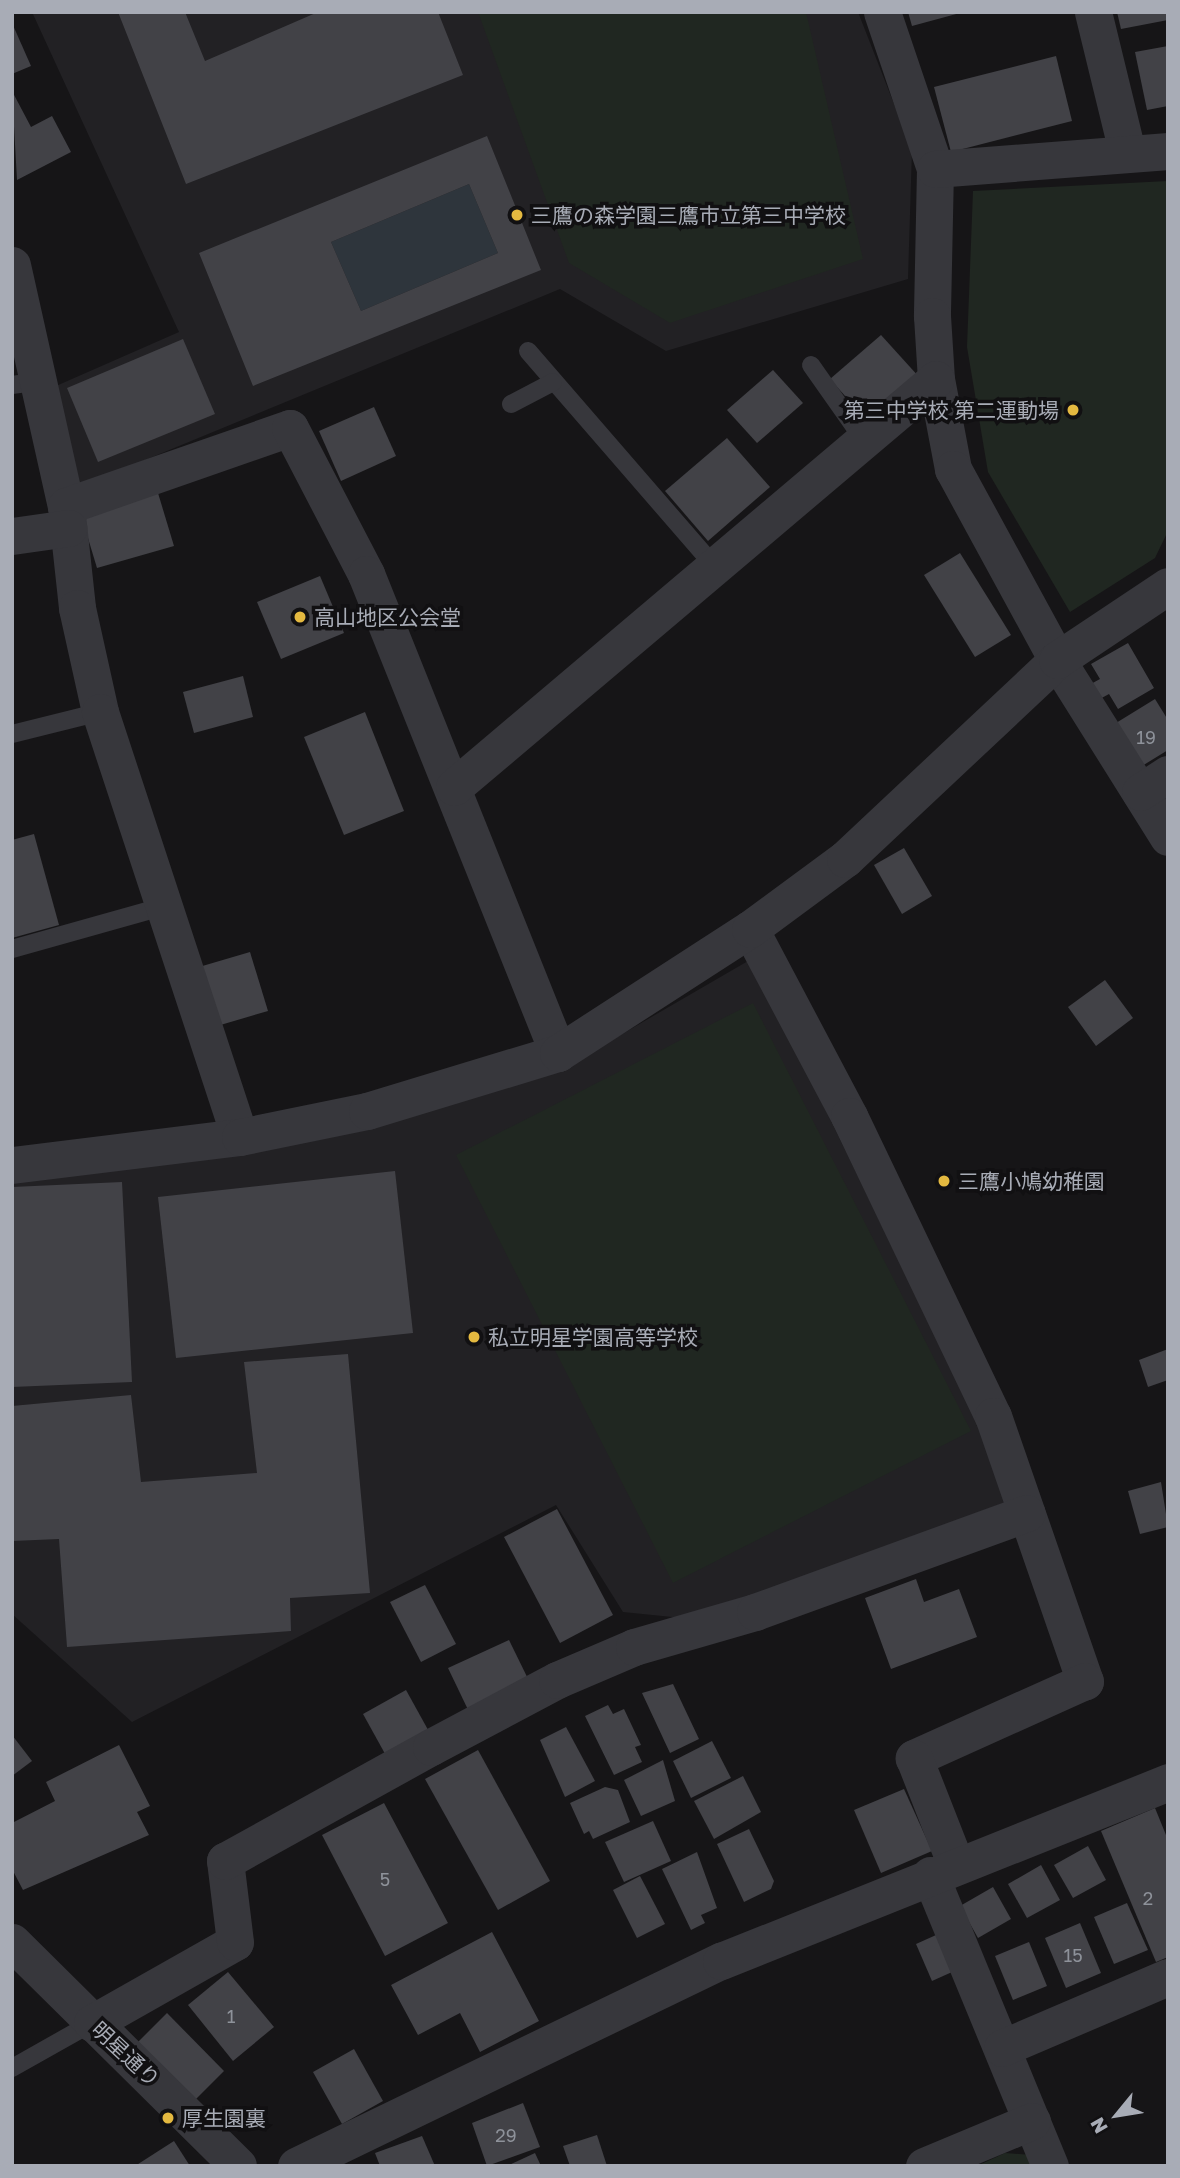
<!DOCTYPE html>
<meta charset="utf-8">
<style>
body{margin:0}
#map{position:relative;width:1180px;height:2178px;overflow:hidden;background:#161517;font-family:"Golos Text","Noto Sans JP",sans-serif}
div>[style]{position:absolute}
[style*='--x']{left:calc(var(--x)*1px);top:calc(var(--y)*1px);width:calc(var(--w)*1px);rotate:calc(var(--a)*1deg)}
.built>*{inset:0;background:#222124}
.green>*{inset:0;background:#202721}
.water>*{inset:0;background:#2e353c}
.building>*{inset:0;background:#424247}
.service>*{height:18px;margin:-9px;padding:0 9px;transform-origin:9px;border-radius:9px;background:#37373c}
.minor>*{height:37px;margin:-18.5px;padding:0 18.5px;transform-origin:18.5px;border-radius:18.5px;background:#37373c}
.dots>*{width:19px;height:19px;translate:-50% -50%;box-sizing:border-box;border:4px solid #111012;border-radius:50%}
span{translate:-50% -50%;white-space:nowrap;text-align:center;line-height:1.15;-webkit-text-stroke:7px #111012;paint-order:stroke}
.number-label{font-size:18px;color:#8e929a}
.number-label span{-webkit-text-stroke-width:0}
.poi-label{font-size:21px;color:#a8acb6}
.left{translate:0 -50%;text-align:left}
.right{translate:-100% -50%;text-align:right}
.street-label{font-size:21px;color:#a8acb6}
.frame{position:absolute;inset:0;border:14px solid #a8acb6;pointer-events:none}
.north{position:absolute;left:1082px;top:2080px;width:70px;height:70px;-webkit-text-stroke:5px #111012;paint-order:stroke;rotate:240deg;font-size:19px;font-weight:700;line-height:28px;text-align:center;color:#a8acb6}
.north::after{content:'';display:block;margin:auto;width:24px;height:32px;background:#a8acb6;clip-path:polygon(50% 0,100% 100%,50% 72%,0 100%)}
</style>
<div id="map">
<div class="built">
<div style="clip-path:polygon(32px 12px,858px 12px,912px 150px,908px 279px,666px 351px,560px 289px,82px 486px,76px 481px,56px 386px,179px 332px)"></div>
<div style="clip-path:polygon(748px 961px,774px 1003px,1014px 1499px,692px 1619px,623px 1612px,556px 1505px,132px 1722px,12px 1614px,12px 1174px,567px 1066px)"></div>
</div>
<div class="green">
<div style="clip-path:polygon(478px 12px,806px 12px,863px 259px,670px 323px,569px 263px)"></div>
<div style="clip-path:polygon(1168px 181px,1168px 531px,1155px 558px,1070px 612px,988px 472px,967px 347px,973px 191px)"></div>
<div style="clip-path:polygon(753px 1003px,971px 1431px,673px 1583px,456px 1155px)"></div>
<div style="clip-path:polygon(1005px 2153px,1032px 2155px,1036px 2166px,977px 2166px)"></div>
</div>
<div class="water">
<div style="clip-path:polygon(469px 184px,498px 253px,361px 311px,331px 242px)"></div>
</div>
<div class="building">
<div style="clip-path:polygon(118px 12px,185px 12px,205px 61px,318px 12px,438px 12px,463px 75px,186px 184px)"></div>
<div style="clip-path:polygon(908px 12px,960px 12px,960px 13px,912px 26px)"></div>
<div style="clip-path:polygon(1117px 12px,1168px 12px,1168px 20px,1121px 29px)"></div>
<div style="clip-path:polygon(12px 23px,31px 66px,12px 74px)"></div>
<div style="clip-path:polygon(1168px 46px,1168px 106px,1147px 110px,1135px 52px)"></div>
<div style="clip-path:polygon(1056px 56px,1072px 121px,951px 152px,934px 87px)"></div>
<div style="clip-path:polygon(12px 91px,31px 127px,52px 116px,71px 152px,17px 180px)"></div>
<div style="clip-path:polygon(evenodd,487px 136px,541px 270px,253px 386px,199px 253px,487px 136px,469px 184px,498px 253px,361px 311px,331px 242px,469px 184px)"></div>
<div style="clip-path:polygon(881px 335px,920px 378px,869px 423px,830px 379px)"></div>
<div style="clip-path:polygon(183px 339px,215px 414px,98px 462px,67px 388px)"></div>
<div style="clip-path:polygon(773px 370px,803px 403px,757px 443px,727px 410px)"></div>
<div style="clip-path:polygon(374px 407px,396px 456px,341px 481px,319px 431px)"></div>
<div style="clip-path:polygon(727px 438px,770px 487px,708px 541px,665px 491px)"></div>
<div style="clip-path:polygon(158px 493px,174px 546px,97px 568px,81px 515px)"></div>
<div style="clip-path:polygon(960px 553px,1011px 635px,975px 657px,924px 575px)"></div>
<div style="clip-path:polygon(320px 576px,344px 633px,281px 659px,257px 602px)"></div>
<div style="clip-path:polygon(1128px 643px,1154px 688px,1118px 709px,1109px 694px,1098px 700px,1089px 685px,1100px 679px,1091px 664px)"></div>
<div style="clip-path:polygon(243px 676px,253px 717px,194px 733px,183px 692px)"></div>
<div style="clip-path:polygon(1155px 699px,1168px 720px,1168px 750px,1142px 766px,1116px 723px)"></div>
<div style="clip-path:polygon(365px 712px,404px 811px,344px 835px,304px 737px)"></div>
<div style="clip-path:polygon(34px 834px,59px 925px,12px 938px,12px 840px)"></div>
<div style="clip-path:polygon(904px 848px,932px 896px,902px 914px,874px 865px)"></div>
<div style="clip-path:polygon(250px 952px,268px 1011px,217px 1026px,199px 967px)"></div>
<div style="clip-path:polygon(1105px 980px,1133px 1018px,1096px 1046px,1068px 1007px)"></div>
<div style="clip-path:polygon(395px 1171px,413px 1333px,176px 1358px,158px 1197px)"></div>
<div style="clip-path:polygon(122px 1182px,132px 1382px,12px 1387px,12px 1187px)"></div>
<div style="clip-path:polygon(1168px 1349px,1168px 1380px,1148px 1387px,1139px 1360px)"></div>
<div style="clip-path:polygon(348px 1354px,370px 1593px,290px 1598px,291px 1631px,67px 1647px,59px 1539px,12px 1541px,12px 1406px,131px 1395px,141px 1482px,257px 1473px,244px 1362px)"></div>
<div style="clip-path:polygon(1161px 1482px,1168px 1527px,1140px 1534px,1128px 1491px)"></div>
<div style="clip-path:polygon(557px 1509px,613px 1615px,560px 1643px,504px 1537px)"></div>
<div style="clip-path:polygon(916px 1579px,924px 1602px,959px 1589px,977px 1637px,891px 1669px,865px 1598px)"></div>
<div style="clip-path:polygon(425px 1585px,456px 1644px,421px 1662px,390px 1602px)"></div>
<div style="clip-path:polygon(509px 1640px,533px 1689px,472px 1718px,448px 1668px)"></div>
<div style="clip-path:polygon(673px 1684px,699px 1739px,670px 1753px,642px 1693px)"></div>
<div style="clip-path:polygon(406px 1690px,432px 1737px,389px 1761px,363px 1714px)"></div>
<div style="clip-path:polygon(608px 1705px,613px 1714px,624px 1709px,641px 1745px,635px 1747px,642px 1762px,614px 1775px,585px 1716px)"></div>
<div style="clip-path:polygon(566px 1727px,595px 1781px,565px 1797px,540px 1740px)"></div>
<div style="clip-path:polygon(12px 1735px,32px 1761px,12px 1776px)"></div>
<div style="clip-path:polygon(712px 1741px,731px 1778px,691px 1798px,673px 1761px)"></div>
<div style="clip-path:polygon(119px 1745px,150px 1806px,137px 1812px,149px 1835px,23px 1890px,12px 1869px,12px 1823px,55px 1801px,46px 1782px)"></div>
<div style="clip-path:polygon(478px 1750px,550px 1881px,498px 1910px,425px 1779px)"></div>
<div style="clip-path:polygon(663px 1760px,675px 1801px,641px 1816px,624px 1780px)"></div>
<div style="clip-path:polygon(743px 1776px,761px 1812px,714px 1839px,694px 1801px)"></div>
<div style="clip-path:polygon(605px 1787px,618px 1790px,630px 1822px,593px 1839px,589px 1831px,584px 1834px,570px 1803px)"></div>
<div style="clip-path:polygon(904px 1789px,932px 1851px,881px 1873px,854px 1810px)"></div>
<div style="clip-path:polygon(384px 1803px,448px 1923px,385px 1956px,322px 1835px)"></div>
<div style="clip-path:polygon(1155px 1808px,1168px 1840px,1168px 1957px,1156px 1962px,1101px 1831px)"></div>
<div style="clip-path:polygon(653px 1821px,671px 1861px,624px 1882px,605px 1842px)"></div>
<div style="clip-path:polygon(749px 1829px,774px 1881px,771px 1889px,744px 1902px,717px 1844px)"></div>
<div style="clip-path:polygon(1088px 1846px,1106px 1880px,1073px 1898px,1054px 1865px)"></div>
<div style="clip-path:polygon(697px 1852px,717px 1908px,701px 1915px,705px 1923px,691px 1930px,662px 1869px)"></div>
<div style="clip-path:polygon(1041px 1865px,1060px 1900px,1027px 1918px,1008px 1884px)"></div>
<div style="clip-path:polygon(640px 1876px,665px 1924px,637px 1938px,613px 1890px)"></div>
<div style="clip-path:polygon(993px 1887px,1011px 1919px,978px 1938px,960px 1906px)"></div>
<div style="clip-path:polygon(1127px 1903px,1148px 1950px,1114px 1964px,1094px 1917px)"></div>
<div style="clip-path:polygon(1080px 1923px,1101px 1973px,1066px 1988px,1045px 1938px)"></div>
<div style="clip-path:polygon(945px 1931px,961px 1968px,932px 1981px,916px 1944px)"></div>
<div style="clip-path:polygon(492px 1932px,539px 2021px,480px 2052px,460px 2013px,418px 2035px,391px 1985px)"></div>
<div style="clip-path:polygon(1029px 1942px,1047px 1986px,1013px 2000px,995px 1956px)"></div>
<div style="clip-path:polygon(228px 1972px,274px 2027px,233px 2061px,188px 2005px)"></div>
<div style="clip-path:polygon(167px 2013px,224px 2071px,191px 2104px,134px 2046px)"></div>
<div style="clip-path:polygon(354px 2049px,383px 2101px,342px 2124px,313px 2072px)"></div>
<div style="clip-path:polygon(523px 2103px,540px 2147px,487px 2166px,472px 2123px)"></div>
<div style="clip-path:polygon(597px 2135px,607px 2166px,570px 2166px,563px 2146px)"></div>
<div style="clip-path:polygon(422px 2136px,435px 2166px,380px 2166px,375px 2153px)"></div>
<div style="clip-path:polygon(174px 2141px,190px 2166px,135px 2166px)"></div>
<div style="clip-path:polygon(535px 2153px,541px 2166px,507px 2166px)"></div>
</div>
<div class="service">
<div style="--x:528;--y:351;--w:287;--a:49.1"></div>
<div style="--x:811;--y:365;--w:90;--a:54.9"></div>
<div style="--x:12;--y:385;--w:29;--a:-8"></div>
<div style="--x:511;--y:404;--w:47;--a:-27.6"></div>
<div style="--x:12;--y:734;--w:91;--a:-14"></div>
<div style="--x:12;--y:949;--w:159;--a:-15.7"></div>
<div style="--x:12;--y:2068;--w:92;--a:-29.4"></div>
</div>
<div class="minor">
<div style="--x:882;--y:12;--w:166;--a:71.3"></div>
<div style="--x:935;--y:169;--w:147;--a:91.2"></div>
<div style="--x:932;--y:316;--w:63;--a:86.4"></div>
<div style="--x:936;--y:379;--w:92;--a:79.3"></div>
<div style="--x:953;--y:469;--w:217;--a:61.4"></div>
<div style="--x:1057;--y:660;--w:209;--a:57.9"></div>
<div style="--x:1093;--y:12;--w:144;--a:76.3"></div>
<div style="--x:935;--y:169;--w:234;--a:-4.4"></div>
<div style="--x:12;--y:265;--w:247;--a:77.4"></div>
<div style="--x:66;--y:506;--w:103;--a:83.8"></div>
<div style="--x:77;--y:608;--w:107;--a:77.5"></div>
<div style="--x:100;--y:712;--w:447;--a:71.8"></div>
<div style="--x:66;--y:506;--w:237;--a:-19.2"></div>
<div style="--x:290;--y:428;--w:165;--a:62.5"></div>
<div style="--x:366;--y:574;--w:516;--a:68.16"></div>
<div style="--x:12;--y:536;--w:57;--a:-8.1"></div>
<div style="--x:454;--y:787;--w:631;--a:-40.25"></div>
<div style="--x:1140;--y:792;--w:33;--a:-33"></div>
<div style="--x:750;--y:929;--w:212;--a:62.1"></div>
<div style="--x:849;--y:1116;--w:333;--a:64.4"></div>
<div style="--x:993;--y:1416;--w:281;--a:70.9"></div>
<div style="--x:1085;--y:1681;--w:188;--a:155.8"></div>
<div style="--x:914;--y:1758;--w:115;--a:68.6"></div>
<div style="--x:12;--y:1165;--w:230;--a:-7"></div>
<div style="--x:240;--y:1137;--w:130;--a:-11.6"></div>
<div style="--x:367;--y:1111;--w:200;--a:-16.9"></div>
<div style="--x:558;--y:1053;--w:229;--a:-32.9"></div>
<div style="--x:750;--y:929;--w:118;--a:-36.4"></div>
<div style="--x:845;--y:859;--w:291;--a:-43.2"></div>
<div style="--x:1057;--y:660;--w:133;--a:-33.7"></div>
<div style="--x:930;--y:1875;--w:315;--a:67.6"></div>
<div style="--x:12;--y:1942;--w:318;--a:44.7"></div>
<div style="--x:92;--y:2023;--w:164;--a:-29.5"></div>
<div style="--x:235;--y:1942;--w:82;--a:-97"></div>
<div style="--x:225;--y:1861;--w:235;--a:-29"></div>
<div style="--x:431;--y:1747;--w:143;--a:-28"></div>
<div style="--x:557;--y:1680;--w:84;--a:-23.2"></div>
<div style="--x:634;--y:1647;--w:126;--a:-16.1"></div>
<div style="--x:755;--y:1612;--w:289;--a:-20"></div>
<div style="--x:1002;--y:2048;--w:181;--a:-23.2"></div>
<div style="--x:296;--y:2166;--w:472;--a:-25.8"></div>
<div style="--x:721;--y:1961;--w:482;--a:-21.8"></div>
<div style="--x:924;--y:2166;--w:117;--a:-22.6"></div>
</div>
<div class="dots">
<div style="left:517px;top:215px;background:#e4b940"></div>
<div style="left:1073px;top:410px;background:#e4b940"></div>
<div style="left:300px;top:617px;background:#e4b940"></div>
<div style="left:944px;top:1181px;background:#e4b940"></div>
<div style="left:474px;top:1337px;background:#e4b940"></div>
<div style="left:168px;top:2118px;background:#e4b940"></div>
</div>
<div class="number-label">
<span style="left:1146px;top:737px">19</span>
<span style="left:385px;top:1879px">5</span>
<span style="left:1148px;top:1898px">2</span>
<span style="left:1073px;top:1955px">15</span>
<span style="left:231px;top:2016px">1</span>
<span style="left:506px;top:2135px">29</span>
</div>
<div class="poi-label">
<span class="left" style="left:531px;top:215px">三鷹の森学園三鷹市立第三中学校</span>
<span class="right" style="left:1059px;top:410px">第三中学校 第二運動場</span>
<span class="left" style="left:314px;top:617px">高山地区公会堂</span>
<span class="left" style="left:958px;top:1181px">三鷹小鳩幼稚園</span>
<span class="left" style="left:488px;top:1337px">私立明星学園高等学校</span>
<span class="left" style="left:182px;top:2118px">厚生園裏</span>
</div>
<div class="street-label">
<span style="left:126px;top:2054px;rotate:43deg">明星通り</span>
</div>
<div class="frame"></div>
<div class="north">N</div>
</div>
